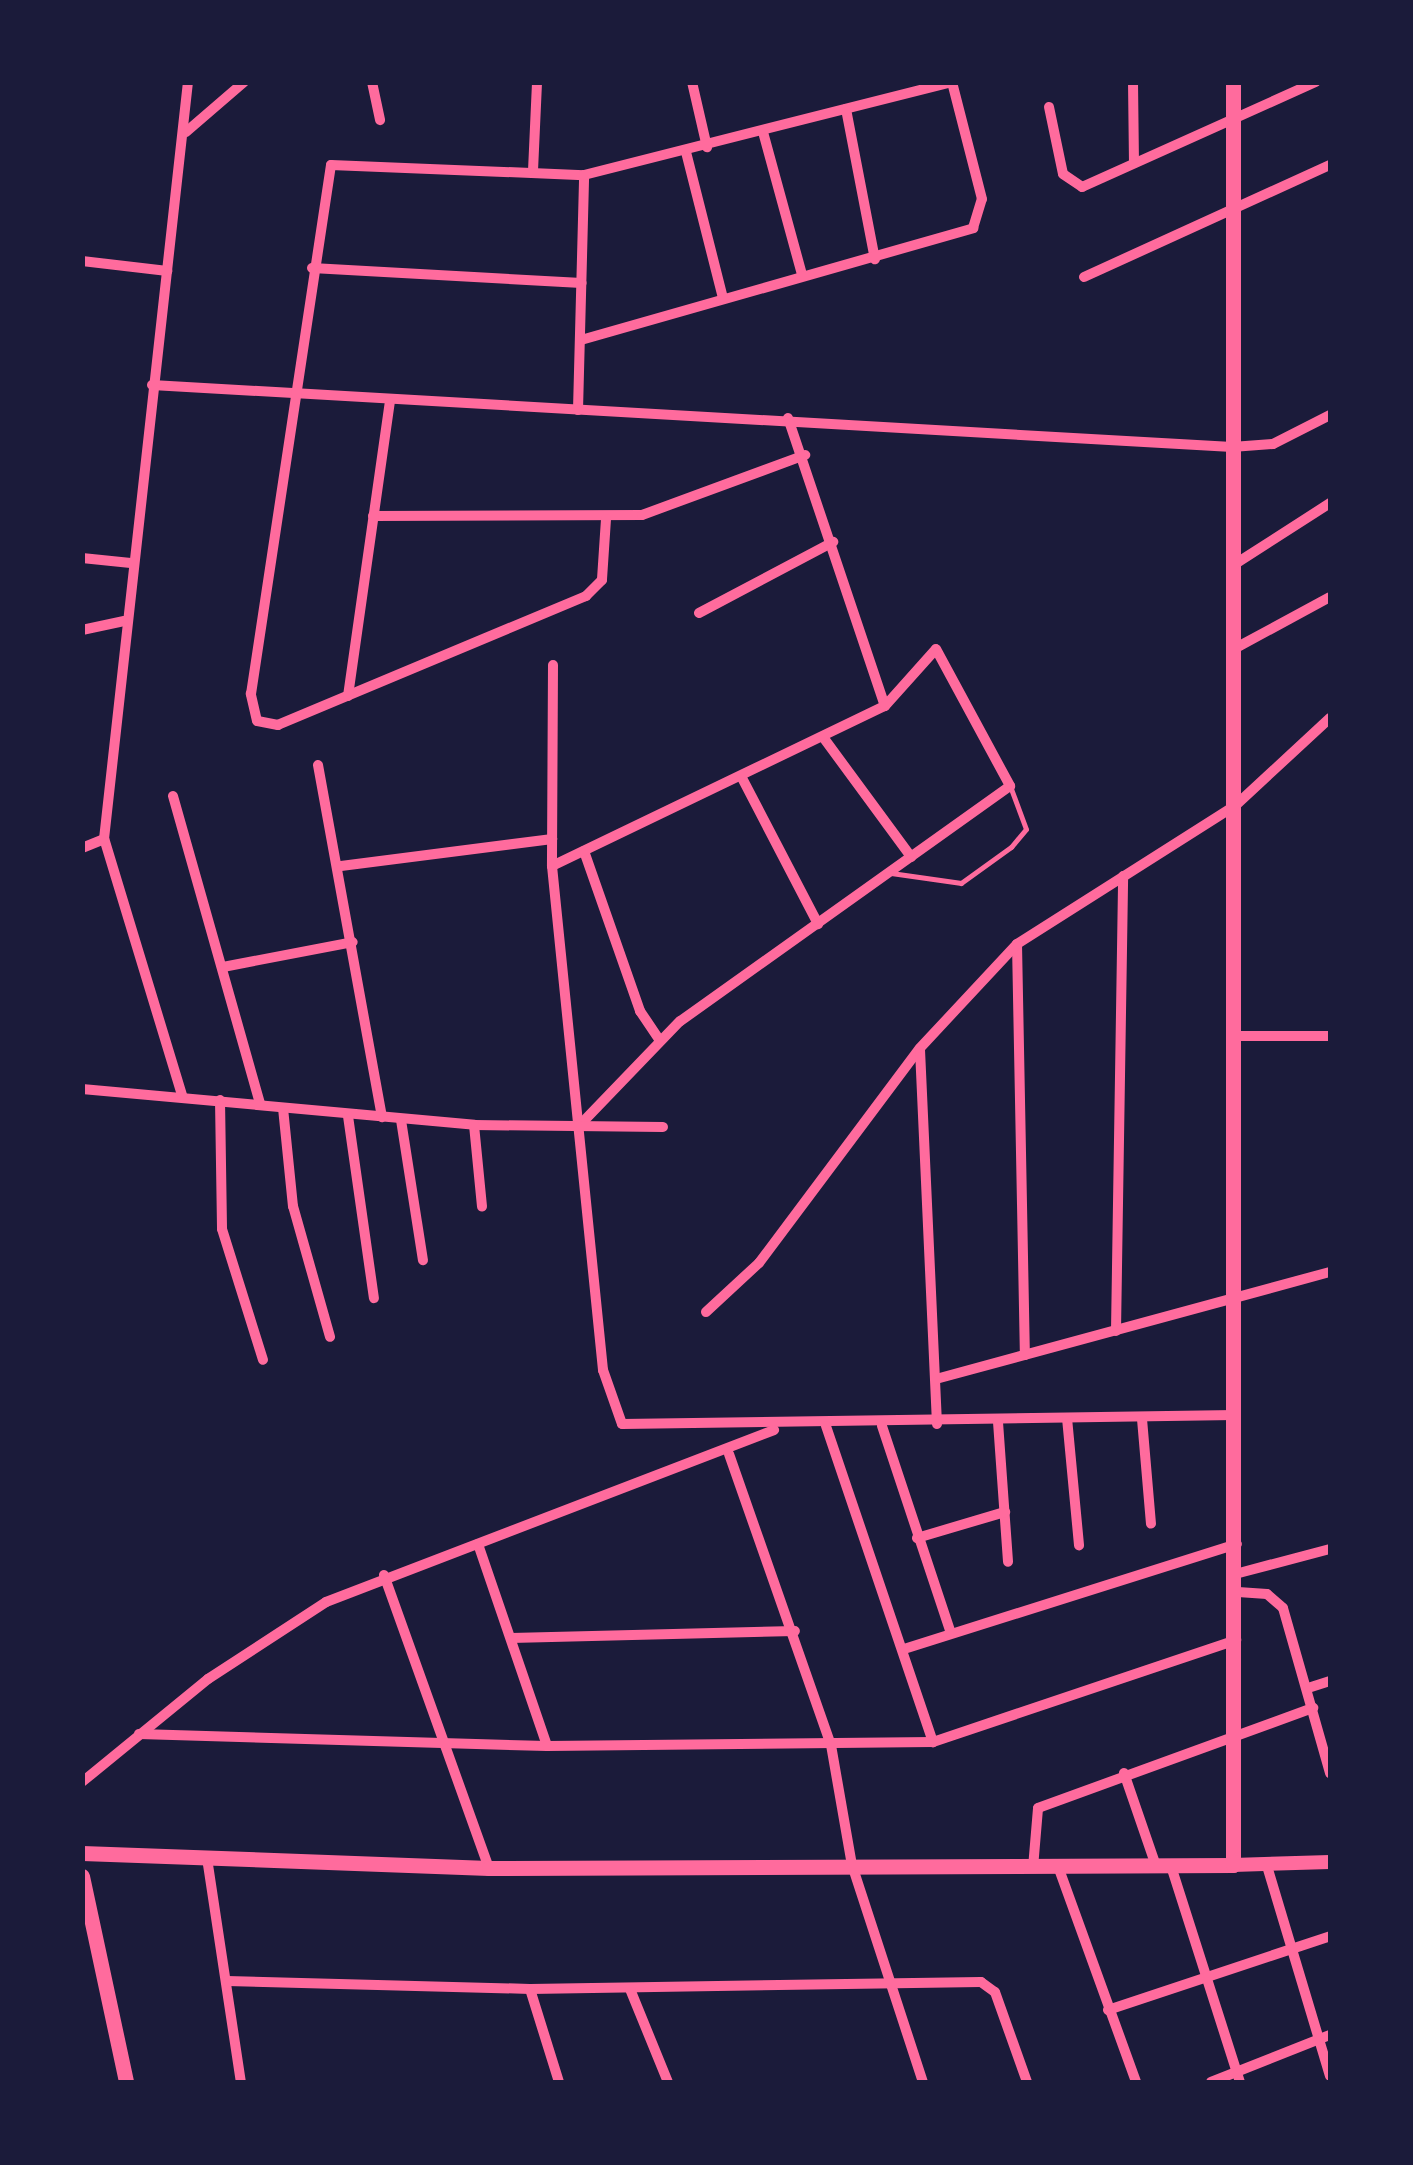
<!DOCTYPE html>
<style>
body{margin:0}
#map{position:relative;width:1413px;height:2165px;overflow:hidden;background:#1b1b3a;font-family:Commissioner,sans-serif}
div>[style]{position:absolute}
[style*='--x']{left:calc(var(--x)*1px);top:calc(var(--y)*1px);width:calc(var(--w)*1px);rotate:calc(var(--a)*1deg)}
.service>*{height:5px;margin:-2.5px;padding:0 2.5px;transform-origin:2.5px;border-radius:2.5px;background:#ff6b9d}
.minor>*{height:10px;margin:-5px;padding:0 5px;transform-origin:5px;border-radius:5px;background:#ff6b9d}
.tertiary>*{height:14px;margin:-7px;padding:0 7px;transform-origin:7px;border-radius:7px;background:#ff6b9d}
.secondary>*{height:15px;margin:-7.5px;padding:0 7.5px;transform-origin:7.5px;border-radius:7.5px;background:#ff6b9d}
span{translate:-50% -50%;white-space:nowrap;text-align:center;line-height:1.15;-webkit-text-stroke:8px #1b1b3a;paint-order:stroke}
.frame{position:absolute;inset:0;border:85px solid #1b1b3a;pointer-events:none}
</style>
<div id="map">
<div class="service">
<div style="--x:891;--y:873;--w:71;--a:8.1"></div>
<div style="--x:961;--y:883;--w:62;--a:-35.8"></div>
<div style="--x:1011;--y:847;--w:23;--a:-50"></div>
<div style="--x:1026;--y:829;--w:46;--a:-110.4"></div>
</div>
<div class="minor">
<div style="--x:372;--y:82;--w:39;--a:78"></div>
<div style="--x:692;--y:82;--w:67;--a:77"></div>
<div style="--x:1133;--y:82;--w:81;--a:89.3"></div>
<div style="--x:1049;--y:107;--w:68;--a:78.2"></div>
<div style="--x:1063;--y:174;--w:23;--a:34"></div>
<div style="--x:1082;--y:187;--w:256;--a:-24.2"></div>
<div style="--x:846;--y:109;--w:153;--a:79.1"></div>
<div style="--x:186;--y:132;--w:77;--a:-40.8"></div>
<div style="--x:763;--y:132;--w:148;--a:74.7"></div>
<div style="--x:686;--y:152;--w:151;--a:75.8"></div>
<div style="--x:533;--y:171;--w:89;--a:-87.4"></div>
<div style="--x:82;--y:261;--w:86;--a:6.7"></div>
<div style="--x:312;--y:268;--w:270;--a:3.2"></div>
<div style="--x:1084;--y:277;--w:270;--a:-24.5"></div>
<div style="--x:581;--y:340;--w:408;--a:-15.9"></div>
<div style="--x:973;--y:228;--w:30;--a:-73"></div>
<div style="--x:982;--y:199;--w:121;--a:-104.4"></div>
<div style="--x:152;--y:385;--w:1082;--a:3.29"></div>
<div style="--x:1232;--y:447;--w:41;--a:-4.2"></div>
<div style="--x:1273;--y:444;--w:64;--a:-27"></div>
<div style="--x:578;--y:410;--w:235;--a:-88.5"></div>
<div style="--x:788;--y:418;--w:304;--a:71.4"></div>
<div style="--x:373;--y:516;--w:269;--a:-0.2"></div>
<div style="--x:642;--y:515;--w:174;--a:-20.2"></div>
<div style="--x:606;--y:519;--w:61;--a:93.8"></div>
<div style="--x:602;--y:580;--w:23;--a:135"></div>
<div style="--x:586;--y:596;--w:334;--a:157.3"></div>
<div style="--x:278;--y:725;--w:21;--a:-169"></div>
<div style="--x:257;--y:721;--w:28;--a:-103"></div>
<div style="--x:251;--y:694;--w:535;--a:-81.4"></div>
<div style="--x:331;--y:165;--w:253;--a:2.3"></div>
<div style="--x:584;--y:175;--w:380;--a:-14.2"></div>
<div style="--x:82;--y:558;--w:49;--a:5.8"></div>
<div style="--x:1232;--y:566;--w:117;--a:-32.7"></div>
<div style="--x:699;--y:613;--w:152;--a:-27.9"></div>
<div style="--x:82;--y:630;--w:43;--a:-12.1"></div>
<div style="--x:1232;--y:650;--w:111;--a:-28.4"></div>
<div style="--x:553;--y:665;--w:201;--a:90.3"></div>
<div style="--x:552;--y:866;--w:507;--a:84.22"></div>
<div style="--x:603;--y:1370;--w:57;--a:70.6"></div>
<div style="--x:622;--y:1424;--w:613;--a:-0.84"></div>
<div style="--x:348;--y:696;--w:297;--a:-81.9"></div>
<div style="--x:823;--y:737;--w:149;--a:53.7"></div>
<div style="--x:318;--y:765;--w:358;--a:79.7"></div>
<div style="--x:741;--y:776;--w:167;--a:62.5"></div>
<div style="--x:173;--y:796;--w:320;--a:74.2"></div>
<div style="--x:82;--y:848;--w:24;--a:-22"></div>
<div style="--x:584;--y:851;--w:170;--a:70.7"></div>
<div style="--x:640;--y:1011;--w:34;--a:56"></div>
<div style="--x:341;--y:866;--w:213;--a:-7.3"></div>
<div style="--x:552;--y:866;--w:369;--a:-25.7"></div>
<div style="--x:885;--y:706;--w:76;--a:-48.2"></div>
<div style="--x:936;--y:649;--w:156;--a:61.6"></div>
<div style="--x:1010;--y:786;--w:405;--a:144.5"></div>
<div style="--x:680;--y:1021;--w:144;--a:133.9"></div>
<div style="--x:1017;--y:944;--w:411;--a:88.9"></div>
<div style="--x:223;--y:967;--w:132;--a:-10.9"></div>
<div style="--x:1232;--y:1036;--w:98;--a:0"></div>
<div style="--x:82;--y:1089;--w:394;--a:5.2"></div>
<div style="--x:474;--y:1125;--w:189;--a:0.6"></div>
<div style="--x:182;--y:1095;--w:268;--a:-106.9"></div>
<div style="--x:104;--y:839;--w:762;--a:-83.67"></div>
<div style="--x:220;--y:1100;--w:129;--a:89.1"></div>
<div style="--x:222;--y:1229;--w:137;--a:72.6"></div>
<div style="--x:283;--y:1108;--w:99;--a:84.2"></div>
<div style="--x:293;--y:1206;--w:136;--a:74.2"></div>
<div style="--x:348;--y:1116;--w:184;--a:81.9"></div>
<div style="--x:401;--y:1120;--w:142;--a:81.1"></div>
<div style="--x:474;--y:1125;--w:82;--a:84.4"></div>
<div style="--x:706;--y:1312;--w:72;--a:-42.8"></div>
<div style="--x:759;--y:1263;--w:267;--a:-53.2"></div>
<div style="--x:1116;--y:1331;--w:455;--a:-89.1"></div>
<div style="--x:936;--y:1379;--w:408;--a:-15.2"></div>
<div style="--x:1067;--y:1418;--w:128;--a:84.6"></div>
<div style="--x:1142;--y:1419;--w:105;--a:85.1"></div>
<div style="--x:998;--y:1422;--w:140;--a:85.9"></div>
<div style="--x:937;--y:1424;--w:376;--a:-92.6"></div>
<div style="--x:920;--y:1048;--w:142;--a:-47"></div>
<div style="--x:1017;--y:944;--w:259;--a:-32.4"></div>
<div style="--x:1236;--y:805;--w:128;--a:-42.8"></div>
<div style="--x:826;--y:1426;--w:334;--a:71.3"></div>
<div style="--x:882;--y:1426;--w:215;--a:71.6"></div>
<div style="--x:729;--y:1454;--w:308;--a:70.7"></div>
<div style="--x:831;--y:1745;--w:122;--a:80.1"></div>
<div style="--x:852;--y:1865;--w:228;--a:71.9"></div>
<div style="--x:917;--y:1538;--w:92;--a:-16.5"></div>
<div style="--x:478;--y:1544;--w:213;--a:71.1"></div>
<div style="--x:1239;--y:1573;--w:94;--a:-14.8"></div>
<div style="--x:384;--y:1575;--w:311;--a:70.3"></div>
<div style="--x:1238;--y:1592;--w:29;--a:4"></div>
<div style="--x:1267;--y:1594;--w:21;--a:41"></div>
<div style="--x:1283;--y:1608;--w:172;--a:74.1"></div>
<div style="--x:511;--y:1638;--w:284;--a:-1.4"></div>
<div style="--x:904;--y:1649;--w:349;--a:-17.5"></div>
<div style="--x:1308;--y:1688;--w:23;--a:-18"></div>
<div style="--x:139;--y:1734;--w:408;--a:1.7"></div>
<div style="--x:547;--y:1746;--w:386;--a:-0.6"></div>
<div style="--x:933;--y:1742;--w:320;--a:-18.6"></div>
<div style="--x:1124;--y:1773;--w:98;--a:71"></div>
<div style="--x:82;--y:1782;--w:163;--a:-39.3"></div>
<div style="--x:208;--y:1679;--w:141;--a:-33.1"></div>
<div style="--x:326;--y:1602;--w:480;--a:-21"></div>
<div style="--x:207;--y:1858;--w:227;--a:81.4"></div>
<div style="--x:1171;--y:1866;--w:227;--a:72.3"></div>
<div style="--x:1267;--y:1866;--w:219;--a:73.3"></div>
<div style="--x:1033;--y:1868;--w:60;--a:-85.2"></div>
<div style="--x:1038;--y:1808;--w:293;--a:-20"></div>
<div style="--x:1059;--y:1869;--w:226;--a:70.1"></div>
<div style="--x:227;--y:1981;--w:303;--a:1.5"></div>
<div style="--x:530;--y:1989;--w:451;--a:-0.9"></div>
<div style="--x:981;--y:1982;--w:17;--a:36"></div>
<div style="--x:995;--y:1992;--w:96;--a:70.4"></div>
<div style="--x:530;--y:1989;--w:97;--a:72.7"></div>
<div style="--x:630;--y:1989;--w:100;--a:67.8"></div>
<div style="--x:1108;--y:2010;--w:234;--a:-18.4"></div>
<div style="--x:1211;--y:2082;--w:128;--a:-21.6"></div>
</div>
<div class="tertiary">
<div style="--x:1233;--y:1865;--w:97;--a:-1.8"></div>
</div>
<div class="secondary">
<div style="--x:82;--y:1853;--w:407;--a:2.1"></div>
<div style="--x:489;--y:1868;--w:744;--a:-0.23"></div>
<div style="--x:1233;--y:1865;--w:1783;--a:-90"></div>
<div style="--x:82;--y:1876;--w:211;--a:77.9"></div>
</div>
<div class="frame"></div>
</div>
